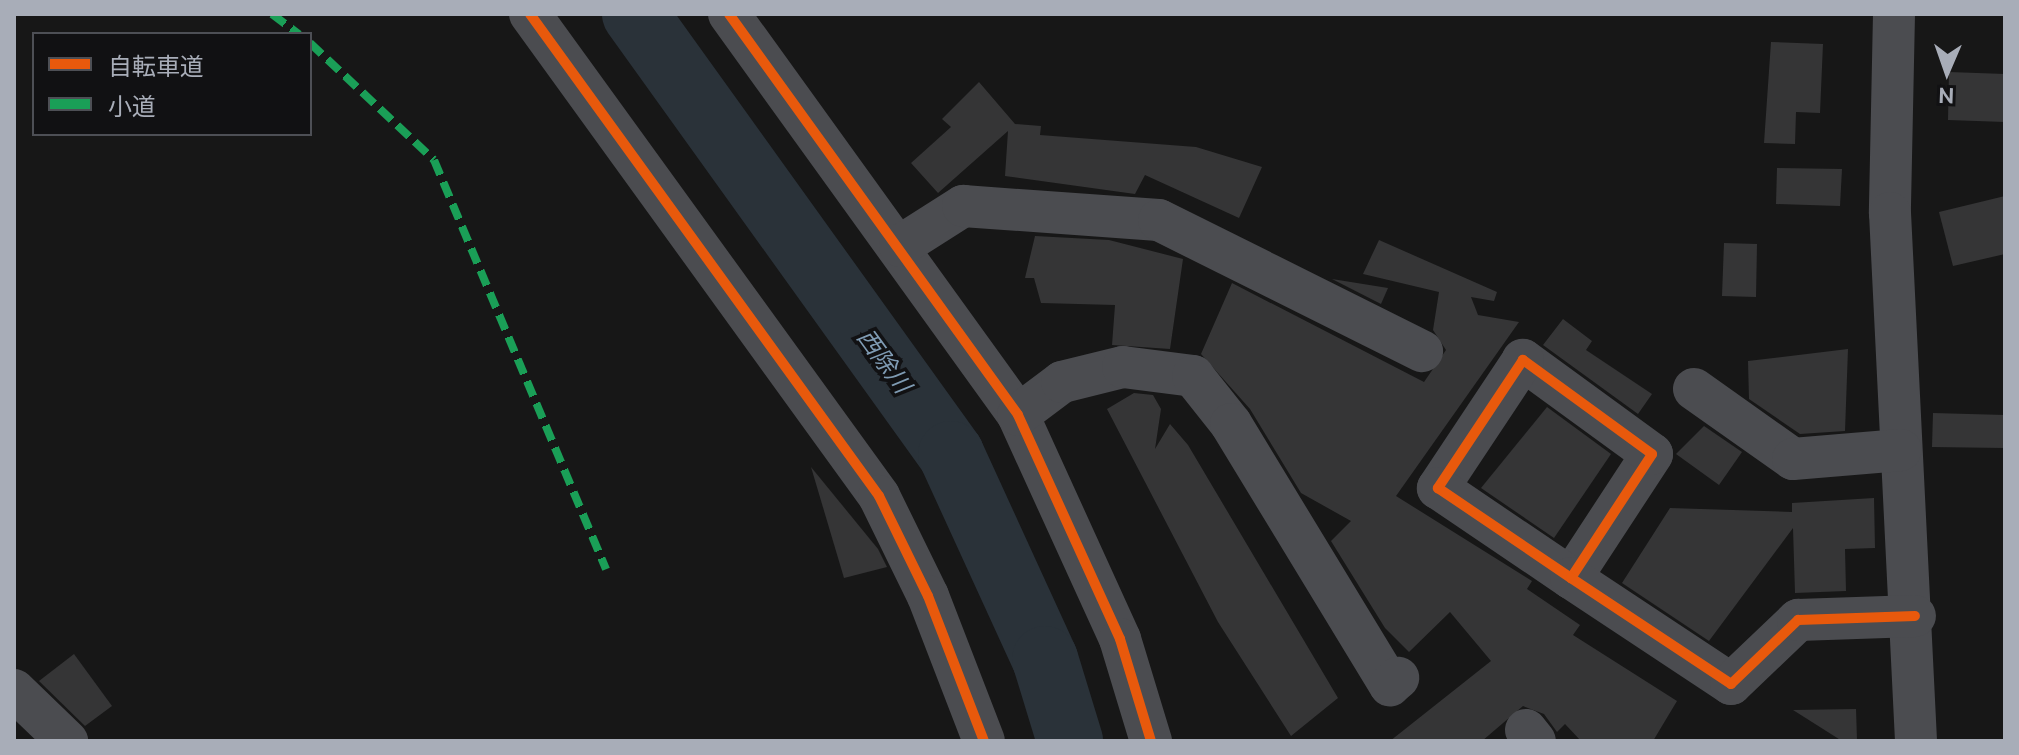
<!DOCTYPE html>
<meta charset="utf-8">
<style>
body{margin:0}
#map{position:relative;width:2019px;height:755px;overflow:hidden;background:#171717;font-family:Ubuntu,"Noto Sans JP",sans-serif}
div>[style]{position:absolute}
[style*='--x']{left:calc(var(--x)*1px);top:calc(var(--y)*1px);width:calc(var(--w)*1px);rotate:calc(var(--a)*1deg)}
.river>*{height:66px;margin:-33px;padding:0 33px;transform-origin:33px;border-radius:33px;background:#2a3239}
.building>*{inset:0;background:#353536}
.minor>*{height:42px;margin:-21px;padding:0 21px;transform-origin:21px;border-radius:21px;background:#4b4c50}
.quiet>*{height:8px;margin-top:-4px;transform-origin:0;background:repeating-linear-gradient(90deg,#1a9f57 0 16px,transparent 0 24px)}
.cycleway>*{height:10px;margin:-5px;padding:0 5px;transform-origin:5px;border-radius:5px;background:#e8590c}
span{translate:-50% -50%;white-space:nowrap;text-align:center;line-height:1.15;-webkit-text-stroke:7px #111113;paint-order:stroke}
.water-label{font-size:24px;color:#7f9bb3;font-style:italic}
.frame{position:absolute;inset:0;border:16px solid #a8adb8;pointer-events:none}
.legend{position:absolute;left:32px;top:32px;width:280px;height:104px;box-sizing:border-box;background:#111113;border:2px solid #4d4f55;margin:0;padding:10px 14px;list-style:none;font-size:24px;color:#a8adb8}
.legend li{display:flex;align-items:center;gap:16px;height:40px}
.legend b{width:40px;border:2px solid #4d4f55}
.north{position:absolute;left:1907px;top:32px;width:80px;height:80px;-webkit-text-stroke:6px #111113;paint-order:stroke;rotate:182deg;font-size:22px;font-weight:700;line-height:32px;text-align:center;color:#a8adb8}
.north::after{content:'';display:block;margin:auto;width:28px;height:36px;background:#a8adb8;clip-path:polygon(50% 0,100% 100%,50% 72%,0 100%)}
</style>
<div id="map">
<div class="river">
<div style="--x:635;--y:14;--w:542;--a:54.31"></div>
<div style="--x:951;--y:454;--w:226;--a:65.4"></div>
<div style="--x:1045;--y:659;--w:86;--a:73"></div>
</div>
<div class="building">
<div style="clip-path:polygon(1771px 42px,1823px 44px,1820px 113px,1796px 112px,1795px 144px,1764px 143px)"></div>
<div style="clip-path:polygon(1949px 72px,2005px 74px,2005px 122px,1948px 120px)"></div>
<div style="clip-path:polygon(979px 82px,1015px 124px,1041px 126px,1040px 135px,1196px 147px,1262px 167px,1239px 218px,1145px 175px,1135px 194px,1005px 176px,1008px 131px,938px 193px,911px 163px,951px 127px,942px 119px)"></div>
<div style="clip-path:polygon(1777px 168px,1842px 169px,1840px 206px,1776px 204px)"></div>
<div style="clip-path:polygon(2005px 196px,2005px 254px,1953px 266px,1939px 212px)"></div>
<div style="clip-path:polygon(1035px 236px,1109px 240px,1183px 259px,1170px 349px,1112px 345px,1115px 305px,1041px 303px,1034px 278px,1025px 278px)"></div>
<div style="clip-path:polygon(1379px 240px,1497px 292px,1494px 301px,1471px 297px,1478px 315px,1519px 322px,1396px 496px,1532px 581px,1527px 589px,1580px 625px,1573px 635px,1677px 701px,1653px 741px,1581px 741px,1565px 724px,1557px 732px,1544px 714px,1523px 706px,1482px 741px,1390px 741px,1491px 661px,1450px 612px,1409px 652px,1385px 628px,1331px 541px,1351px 521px,1301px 493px,1250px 409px,1201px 354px,1232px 283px,1424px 382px,1446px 350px,1433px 330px,1439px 292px,1363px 274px)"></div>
<div style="clip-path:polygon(1724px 243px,1757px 244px,1756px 297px,1722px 296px)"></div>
<div style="clip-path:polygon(1332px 279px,1388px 288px,1381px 304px)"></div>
<div style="clip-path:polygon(1563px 319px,1592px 341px,1586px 350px,1652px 394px,1638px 414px,1543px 345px)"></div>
<div style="clip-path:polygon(1848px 349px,1845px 431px,1800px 434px,1749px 399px,1748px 361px)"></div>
<div style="clip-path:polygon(1134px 393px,1153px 395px,1161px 409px,1155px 449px,1170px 424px,1188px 445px,1338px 698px,1291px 736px,1218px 622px,1107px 409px)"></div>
<div style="clip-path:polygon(1547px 407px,1611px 454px,1554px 538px,1481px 488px)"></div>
<div style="clip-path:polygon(1933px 413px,2005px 415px,2005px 448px,1932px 447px)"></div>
<div style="clip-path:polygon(1704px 426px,1742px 452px,1719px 485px,1676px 454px)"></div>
<div style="clip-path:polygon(811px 467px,878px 549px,887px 567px,844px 578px)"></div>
<div style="clip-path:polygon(1874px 498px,1875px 548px,1845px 549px,1846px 591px,1795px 593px,1793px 528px,1709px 641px,1622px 583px,1670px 508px,1792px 512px,1792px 503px)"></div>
<div style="clip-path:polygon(74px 654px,112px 706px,85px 726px,39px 681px)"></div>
<div style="clip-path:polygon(1856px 709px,1857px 741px,1842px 741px,1793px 710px)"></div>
</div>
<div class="minor">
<div style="--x:530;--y:14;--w:595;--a:54.09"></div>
<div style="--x:879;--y:496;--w:111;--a:63.9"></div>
<div style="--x:928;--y:596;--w:155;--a:68.9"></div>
<div style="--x:729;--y:14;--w:494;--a:54.2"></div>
<div style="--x:1018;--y:415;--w:246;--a:65.5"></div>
<div style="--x:1120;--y:639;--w:107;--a:73.1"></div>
<div style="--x:1894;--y:14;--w:199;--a:91.2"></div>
<div style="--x:1890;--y:213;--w:529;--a:87.18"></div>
<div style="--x:900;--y:246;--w:75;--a:-32.4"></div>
<div style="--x:963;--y:206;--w:196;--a:4.1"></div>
<div style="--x:1159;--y:220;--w:294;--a:26.5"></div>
<div style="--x:1694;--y:389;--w:121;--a:35.3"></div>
<div style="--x:1793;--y:459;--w:108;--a:-4.8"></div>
<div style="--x:1018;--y:415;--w:55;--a:-36.9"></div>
<div style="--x:1062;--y:382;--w:63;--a:-13.8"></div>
<div style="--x:1123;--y:367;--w:71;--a:7.3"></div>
<div style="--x:1193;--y:376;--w:61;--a:51.6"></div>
<div style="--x:1231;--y:424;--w:306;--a:58.7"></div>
<div style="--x:1390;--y:685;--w:11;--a:-41"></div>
<div style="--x:1571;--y:578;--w:148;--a:-56.8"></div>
<div style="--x:1652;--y:454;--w:160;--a:-143.9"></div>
<div style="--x:1523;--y:360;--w:154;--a:123.6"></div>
<div style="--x:1438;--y:488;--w:161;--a:34.1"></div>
<div style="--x:1571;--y:578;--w:192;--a:33.5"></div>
<div style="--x:1731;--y:684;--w:93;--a:-43.7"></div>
<div style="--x:1798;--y:620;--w:117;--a:-2"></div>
<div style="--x:14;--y:690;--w:74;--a:43.9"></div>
<div style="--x:1526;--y:730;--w:14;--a:51"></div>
</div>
<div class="quiet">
<div style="--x:272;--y:14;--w:34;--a:37"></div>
<div style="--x:310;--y:43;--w:170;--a:43.3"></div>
<div style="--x:434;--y:160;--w:444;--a:67.2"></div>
</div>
<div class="cycleway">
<div style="--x:530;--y:14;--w:595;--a:54.09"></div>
<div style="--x:879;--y:496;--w:111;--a:63.9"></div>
<div style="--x:928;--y:596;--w:155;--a:68.9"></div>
<div style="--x:729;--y:14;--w:494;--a:54.2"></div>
<div style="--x:1018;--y:415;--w:246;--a:65.5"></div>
<div style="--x:1120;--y:639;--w:107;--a:73.1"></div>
<div style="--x:1571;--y:578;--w:148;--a:-56.8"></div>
<div style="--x:1652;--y:454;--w:160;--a:-143.9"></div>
<div style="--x:1523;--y:360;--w:154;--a:123.6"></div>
<div style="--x:1438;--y:488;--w:161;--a:34.1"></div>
<div style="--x:1571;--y:578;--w:192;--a:33.5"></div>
<div style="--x:1731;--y:684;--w:93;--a:-43.7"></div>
<div style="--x:1798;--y:620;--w:117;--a:-2"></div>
</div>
<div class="water-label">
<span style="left:884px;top:361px;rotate:54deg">西除川</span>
</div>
<div class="frame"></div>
<ul class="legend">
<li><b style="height:10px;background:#e8590c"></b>自転車道</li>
<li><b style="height:10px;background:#1a9f57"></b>小道</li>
</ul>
<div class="north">N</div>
</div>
